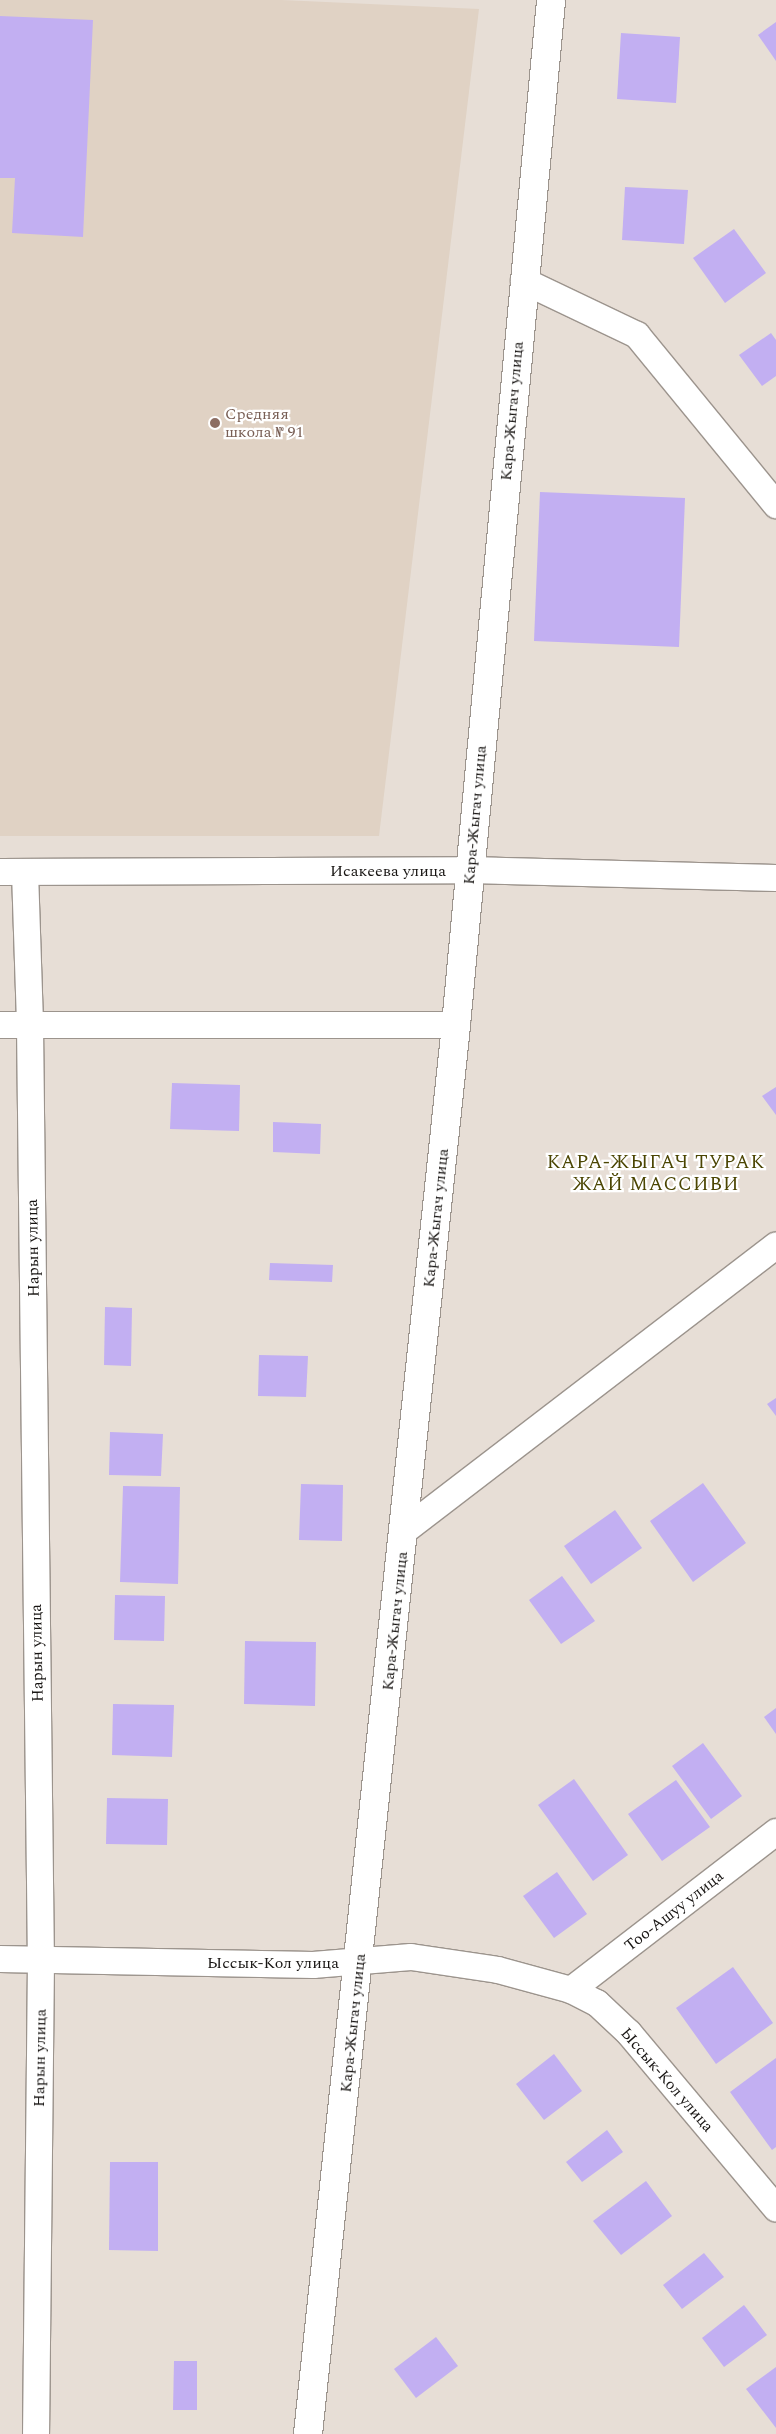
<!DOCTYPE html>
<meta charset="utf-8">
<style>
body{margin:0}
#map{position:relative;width:776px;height:2434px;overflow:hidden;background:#e7ded6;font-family:Spectral,serif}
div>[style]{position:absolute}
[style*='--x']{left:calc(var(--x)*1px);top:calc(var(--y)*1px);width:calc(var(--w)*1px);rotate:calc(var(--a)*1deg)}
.built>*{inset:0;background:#e0d2c4}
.building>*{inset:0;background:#c2aff2}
.roads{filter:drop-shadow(1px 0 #9c948d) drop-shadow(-1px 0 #9c948d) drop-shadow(0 1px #9c948d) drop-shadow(0 -1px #9c948d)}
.minor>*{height:26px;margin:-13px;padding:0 13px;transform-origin:13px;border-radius:13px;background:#fff}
.tertiary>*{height:28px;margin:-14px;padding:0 14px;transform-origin:14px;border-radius:14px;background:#fff}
.dots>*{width:14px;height:14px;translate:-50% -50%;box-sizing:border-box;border:2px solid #fff;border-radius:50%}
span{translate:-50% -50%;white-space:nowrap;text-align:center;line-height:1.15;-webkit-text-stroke:4.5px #fff;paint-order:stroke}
.street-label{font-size:16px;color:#181513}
.education-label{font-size:16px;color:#785e54}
.left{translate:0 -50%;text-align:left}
.quarter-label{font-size:19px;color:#4b4502;letter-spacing:1px}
</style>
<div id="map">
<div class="built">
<div style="clip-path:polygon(0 0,282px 0,479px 9px,379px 836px,0 836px)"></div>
</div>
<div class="building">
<div style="clip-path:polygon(0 16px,93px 20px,83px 237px,12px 233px,15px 178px,0 178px)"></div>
<div style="clip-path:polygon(776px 22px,776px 61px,758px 35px)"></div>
<div style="clip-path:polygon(621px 33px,680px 37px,676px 103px,617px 99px)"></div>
<div style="clip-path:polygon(625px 187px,688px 190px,684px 244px,622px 240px)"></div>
<div style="clip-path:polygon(734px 229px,766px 273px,725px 303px,693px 258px)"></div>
<div style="clip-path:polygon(771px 333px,776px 340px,776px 376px,762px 386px,739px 355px)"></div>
<div style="clip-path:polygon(540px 492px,685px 498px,679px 647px,534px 641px)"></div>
<div style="clip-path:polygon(172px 1083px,240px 1085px,239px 1131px,170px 1129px)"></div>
<div style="clip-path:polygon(776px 1087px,776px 1115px,762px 1096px)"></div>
<div style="clip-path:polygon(273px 1122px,321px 1124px,320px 1154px,273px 1152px)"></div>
<div style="clip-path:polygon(270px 1263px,333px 1265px,332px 1282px,269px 1280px)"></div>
<div style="clip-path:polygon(105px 1307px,132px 1308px,131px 1366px,104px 1365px)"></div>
<div style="clip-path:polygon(259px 1355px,308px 1356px,306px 1397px,258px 1396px)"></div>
<div style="clip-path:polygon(776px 1398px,776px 1416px,767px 1404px)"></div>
<div style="clip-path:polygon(110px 1432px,163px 1434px,161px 1476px,109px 1475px)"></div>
<div style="clip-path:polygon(703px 1483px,746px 1543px,693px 1582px,650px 1521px)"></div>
<div style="clip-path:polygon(301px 1484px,343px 1485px,342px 1541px,299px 1540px)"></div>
<div style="clip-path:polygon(123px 1486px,180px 1487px,178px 1584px,120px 1582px)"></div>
<div style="clip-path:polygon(615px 1510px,642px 1548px,591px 1584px,564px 1546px)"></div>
<div style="clip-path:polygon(562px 1576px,595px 1621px,561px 1644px,529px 1600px)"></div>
<div style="clip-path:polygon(115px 1595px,165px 1596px,164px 1641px,114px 1640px)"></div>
<div style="clip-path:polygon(245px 1641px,316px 1642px,315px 1706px,244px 1704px)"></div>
<div style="clip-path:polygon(113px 1704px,174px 1705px,172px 1757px,112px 1755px)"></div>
<div style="clip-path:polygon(776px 1708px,776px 1734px,764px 1717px)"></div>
<div style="clip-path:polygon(703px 1743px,742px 1796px,711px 1819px,672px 1766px)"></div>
<div style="clip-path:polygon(574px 1779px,628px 1855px,593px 1881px,538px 1805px)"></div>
<div style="clip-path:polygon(676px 1780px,710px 1827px,662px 1861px,628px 1814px)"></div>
<div style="clip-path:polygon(107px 1798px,168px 1799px,167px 1845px,106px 1844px)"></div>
<div style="clip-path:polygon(557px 1872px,587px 1914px,554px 1938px,523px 1896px)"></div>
<div style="clip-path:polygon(733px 1967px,773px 2023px,716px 2064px,676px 2008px)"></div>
<div style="clip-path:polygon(554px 2054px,582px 2091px,544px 2120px,516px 2084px)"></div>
<div style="clip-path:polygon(776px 2058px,776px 2147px,772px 2150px,730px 2092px)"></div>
<div style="clip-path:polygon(607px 2130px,623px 2152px,582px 2182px,566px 2162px)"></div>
<div style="clip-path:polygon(110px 2162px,158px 2162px,158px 2251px,109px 2250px)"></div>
<div style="clip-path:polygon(646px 2181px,672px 2216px,621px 2255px,593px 2221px)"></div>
<div style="clip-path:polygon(704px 2253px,724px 2277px,682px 2309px,663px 2285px)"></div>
<div style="clip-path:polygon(744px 2305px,767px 2335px,724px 2367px,702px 2338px)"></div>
<div style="clip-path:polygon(436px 2337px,458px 2366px,416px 2398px,394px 2369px)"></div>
<div style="clip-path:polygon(174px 2361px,197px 2361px,197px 2410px,173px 2410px)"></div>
<div style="clip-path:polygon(776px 2367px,776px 2428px,746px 2389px)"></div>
</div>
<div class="roads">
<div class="minor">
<div style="--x:524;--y:281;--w:125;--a:25.5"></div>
<div style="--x:637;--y:335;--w:220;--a:50.7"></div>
<div style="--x:0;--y:872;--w:470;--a:-0.2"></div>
<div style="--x:470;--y:870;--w:306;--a:1.5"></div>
<div style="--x:25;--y:872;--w:154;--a:88.1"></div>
<div style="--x:30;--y:1026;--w:934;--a:89.33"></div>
<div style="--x:41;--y:1960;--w:474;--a:90.6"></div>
<div style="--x:0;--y:1025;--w:456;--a:0"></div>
<div style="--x:404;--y:1531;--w:469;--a:-37.5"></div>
<div style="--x:0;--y:1959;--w:313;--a:1.1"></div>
<div style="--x:313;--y:1965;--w:98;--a:-4.7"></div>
<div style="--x:411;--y:1957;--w:88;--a:8.5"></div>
<div style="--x:498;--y:1970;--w:76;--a:15.3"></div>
<div style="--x:571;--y:1990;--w:29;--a:27"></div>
<div style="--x:597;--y:2003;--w:44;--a:43.2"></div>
<div style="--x:629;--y:2033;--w:229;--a:50"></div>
<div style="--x:571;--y:1990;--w:259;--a:-37.6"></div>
</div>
<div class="tertiary">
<div style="--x:308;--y:2434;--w:1417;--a:-84"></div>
<div style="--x:456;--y:1025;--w:1029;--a:-84.7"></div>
</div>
</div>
<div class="dots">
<div style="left:215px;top:423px;background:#8d6e63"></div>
</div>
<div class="street-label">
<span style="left:512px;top:411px;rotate:-85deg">Кара-Жыгач улица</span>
<span style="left:475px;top:815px;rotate:-85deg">Кара-Жыгач улица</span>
<span style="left:388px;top:871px">Исакеева улица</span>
<span style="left:436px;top:1218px;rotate:-84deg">Кара-Жыгач улица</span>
<span style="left:33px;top:1248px;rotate:-91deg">Нарын улица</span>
<span style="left:395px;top:1621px;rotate:-84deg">Кара-Жыгач улица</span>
<span style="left:37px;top:1653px;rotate:-91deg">Нарын улица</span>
<span style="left:674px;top:1911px;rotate:-38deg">Тоо-Ашуу улица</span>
<span style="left:273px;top:1963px">Ыссык-Кол улица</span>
<span style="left:353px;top:2023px;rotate:-84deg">Кара-Жыгач улица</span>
<span style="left:40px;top:2058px;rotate:-89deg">Нарын улица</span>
<span style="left:667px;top:2080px;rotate:49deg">Ыссык-Кол улица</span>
</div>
<div class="education-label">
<span class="left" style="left:225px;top:423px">Средняя<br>школа № 91</span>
</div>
<div class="quarter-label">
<span style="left:656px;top:1174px">КАРА-ЖЫГАЧ ТУРАК<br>ЖАЙ МАССИВИ</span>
</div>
</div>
